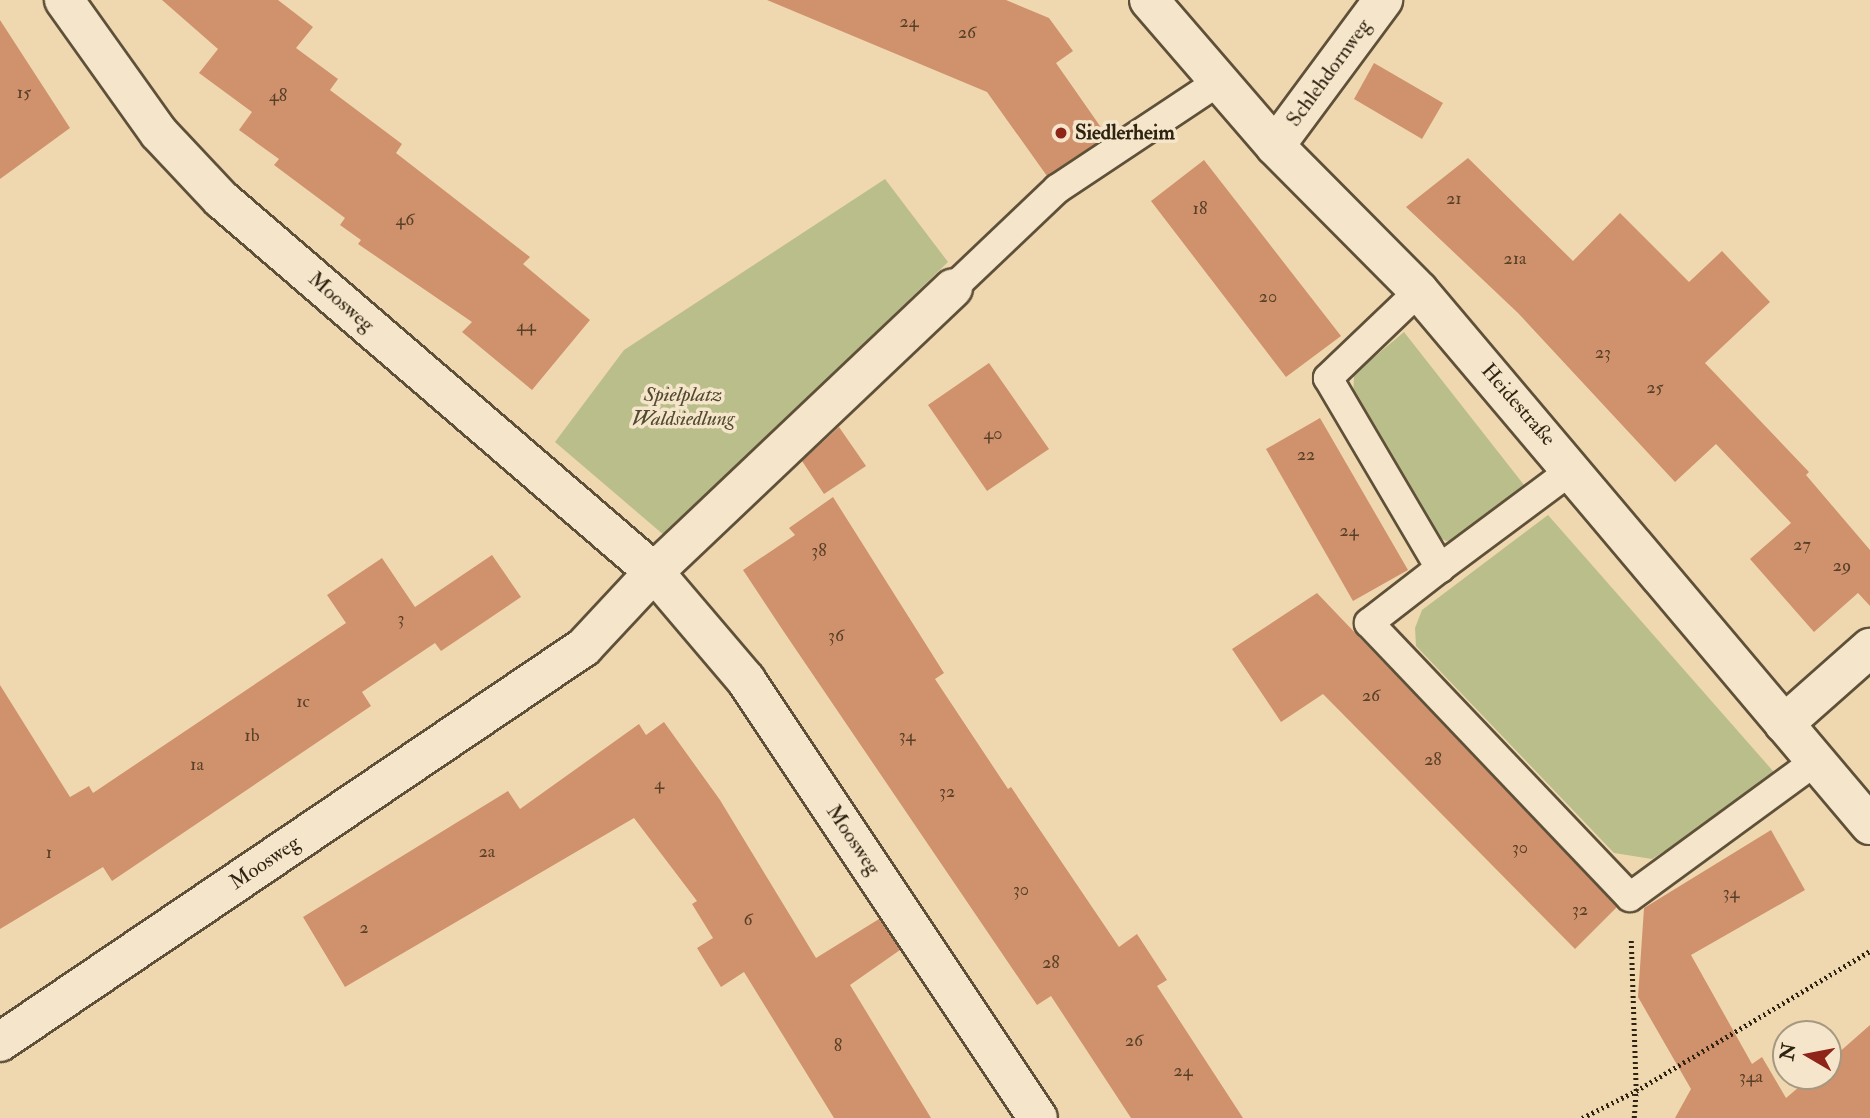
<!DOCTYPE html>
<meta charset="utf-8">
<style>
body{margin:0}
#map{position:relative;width:1870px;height:1118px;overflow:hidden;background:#efd8af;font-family:"IM FELL Double Pica",serif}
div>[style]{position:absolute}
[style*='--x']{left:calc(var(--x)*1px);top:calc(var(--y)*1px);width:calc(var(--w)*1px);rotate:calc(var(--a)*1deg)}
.green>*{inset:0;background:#babe8a}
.building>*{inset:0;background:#d0926c}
.path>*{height:4.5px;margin-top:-2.25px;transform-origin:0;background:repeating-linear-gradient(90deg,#2f2312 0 2px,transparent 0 5.5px)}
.roads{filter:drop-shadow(2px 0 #5f5039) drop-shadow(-2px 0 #5f5039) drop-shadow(0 2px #5f5039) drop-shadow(0 -2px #5f5039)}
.lane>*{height:28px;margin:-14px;padding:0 14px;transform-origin:14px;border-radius:14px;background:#f5e6cb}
.street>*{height:38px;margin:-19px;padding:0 19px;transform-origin:19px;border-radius:19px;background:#f5e6cb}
.dots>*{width:19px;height:19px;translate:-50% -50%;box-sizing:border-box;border:4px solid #f5e6cb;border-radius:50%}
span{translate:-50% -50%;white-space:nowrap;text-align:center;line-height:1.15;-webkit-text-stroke:7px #f5e6cb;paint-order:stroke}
.number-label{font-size:18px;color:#573f28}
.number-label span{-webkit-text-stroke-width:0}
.street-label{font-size:21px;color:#2f2312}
.poi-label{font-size:21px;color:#2f2312;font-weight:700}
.left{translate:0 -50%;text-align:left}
.park-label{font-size:21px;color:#524a30;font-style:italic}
.north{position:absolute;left:1772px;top:1020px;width:70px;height:70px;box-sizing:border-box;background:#f5e6cb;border:2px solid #a69881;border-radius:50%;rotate:280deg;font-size:19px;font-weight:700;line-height:28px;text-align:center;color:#2f2312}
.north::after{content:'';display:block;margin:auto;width:24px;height:32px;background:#8f2418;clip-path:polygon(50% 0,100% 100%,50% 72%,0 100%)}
</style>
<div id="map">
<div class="green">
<div style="clip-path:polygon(885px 179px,948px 262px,665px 536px,555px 442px,624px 350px)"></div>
<div style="clip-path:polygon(1404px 332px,1528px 490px,1464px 540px,1446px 541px,1429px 532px,1353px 402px,1354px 374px)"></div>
<div style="clip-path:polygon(1548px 515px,1780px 779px,1652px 859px,1614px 853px,1416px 646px,1415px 628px,1422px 610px)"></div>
</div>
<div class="building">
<div style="clip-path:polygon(162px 0,278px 0,313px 27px,296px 48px,338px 79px,330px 90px,402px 144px,396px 153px,530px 257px,523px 264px,590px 320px,532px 390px,462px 332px,472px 322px,358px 244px,361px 240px,340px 225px,345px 218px,274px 165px,279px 159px,239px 130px,252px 112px,199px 73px,218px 49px)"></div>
<div style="clip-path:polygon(767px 0,1006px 0,1049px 18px,1073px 51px,1056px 63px,1107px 136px,1047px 176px,987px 92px)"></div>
<div style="clip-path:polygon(0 20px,70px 128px,0 179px)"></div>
<div style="clip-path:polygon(1374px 63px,1443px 103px,1422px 139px,1354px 99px)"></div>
<div style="clip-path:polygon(1468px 158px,1573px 261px,1620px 213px,1689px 282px,1722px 251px,1770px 302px,1705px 363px,1809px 472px,1806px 475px,1870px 550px,1870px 606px,1858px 593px,1814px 632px,1750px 559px,1791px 523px,1716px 444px,1675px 482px,1518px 313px,1406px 207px)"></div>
<div style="clip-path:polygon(1204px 160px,1341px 336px,1286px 377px,1151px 201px)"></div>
<div style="clip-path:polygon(989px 363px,1049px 449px,987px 491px,928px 405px)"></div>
<div style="clip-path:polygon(1320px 418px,1408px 570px,1353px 601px,1266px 449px)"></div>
<div style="clip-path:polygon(839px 427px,866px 466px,824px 494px,802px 461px)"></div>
<div style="clip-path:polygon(833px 497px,944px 673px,935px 679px,1008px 789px,1011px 787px,1119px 947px,1137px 934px,1167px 980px,1157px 986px,1243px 1118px,1131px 1118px,1051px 996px,1037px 1005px,784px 632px,743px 570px,795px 535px,789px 528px)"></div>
<div style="clip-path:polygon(492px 555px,521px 597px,441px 651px,435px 643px,362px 692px,371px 706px,112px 881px,103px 867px,0 929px,0 685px,70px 797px,89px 786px,93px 793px,346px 623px,327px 595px,382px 558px,415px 607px)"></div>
<div style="clip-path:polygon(1317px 593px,1617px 907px,1575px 949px,1323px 694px,1281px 722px,1232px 649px)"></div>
<div style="clip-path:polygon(664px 722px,720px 800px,816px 958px,879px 919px,900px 950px,850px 985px,931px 1118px,834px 1118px,744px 972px,721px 987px,697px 948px,713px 938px,692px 904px,697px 901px,634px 818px,345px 987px,303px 917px,508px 791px,520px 809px,639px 724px,646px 735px)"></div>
<div style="clip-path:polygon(1771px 830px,1805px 890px,1691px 955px,1752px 1064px,1762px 1057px,1786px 1098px,1812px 1076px,1828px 1076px,1828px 1062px,1870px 1025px,1870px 1118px,1675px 1118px,1691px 1089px,1638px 997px,1644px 908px)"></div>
</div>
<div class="path">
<div style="--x:1582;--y:1118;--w:60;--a:-26.6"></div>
<div style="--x:1636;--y:1091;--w:152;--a:-91.9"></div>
<div style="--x:1634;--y:1118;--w:27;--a:-86"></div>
<div style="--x:1636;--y:1091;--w:273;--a:-30.9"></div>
</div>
<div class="roads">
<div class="lane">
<div style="--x:953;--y:288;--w:144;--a:-43.6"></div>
<div style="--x:1057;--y:189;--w:193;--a:-33.6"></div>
<div style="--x:1419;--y:291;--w:126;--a:136.3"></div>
<div style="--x:1328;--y:378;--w:221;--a:59.5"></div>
<div style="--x:1440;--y:568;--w:90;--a:142.2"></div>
<div style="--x:1369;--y:623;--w:378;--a:46.4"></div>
<div style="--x:1630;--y:897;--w:230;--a:-36.2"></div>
<div style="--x:1440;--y:568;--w:166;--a:-36.7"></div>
</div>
<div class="street">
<div style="--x:64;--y:0;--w:163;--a:54.5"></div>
<div style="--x:159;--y:133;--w:91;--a:46.8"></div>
<div style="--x:221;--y:199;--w:572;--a:40.74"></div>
<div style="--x:654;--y:572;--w:142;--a:49.6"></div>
<div style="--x:746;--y:680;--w:526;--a:56.31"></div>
<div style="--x:1149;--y:0;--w:193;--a:49.2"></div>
<div style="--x:1275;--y:146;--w:204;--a:45.2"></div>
<div style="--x:1419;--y:291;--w:699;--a:49.82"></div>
<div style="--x:1275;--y:146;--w:182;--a:-53.5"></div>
<div style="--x:1784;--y:724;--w:115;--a:-41.5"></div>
<div style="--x:0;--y:1042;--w:705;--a:-34.07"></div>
<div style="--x:584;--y:647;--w:103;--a:-47"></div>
<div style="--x:654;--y:572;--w:412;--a:-43.5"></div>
</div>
</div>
<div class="dots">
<div style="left:1061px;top:133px;background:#8f2418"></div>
</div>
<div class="number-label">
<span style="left:909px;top:22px">24</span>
<span style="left:967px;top:33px">26</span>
<span style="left:24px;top:93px">15</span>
<span style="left:278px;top:96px">48</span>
<span style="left:1454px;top:199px">21</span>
<span style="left:1200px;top:209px">18</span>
<span style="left:405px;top:220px">46</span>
<span style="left:1515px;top:259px">21a</span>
<span style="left:1268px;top:297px">20</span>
<span style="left:526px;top:326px">44</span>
<span style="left:1603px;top:353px">23</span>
<span style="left:1655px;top:388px">25</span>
<span style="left:993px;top:434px">40</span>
<span style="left:1306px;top:455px">22</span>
<span style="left:1349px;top:531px">24</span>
<span style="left:1802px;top:545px">27</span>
<span style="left:819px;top:551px">38</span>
<span style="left:1842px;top:566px">29</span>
<span style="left:401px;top:619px">3</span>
<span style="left:836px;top:636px">36</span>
<span style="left:1371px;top:696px">26</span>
<span style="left:303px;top:702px">1c</span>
<span style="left:252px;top:736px">1b</span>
<span style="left:907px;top:736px">34</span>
<span style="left:1433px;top:760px">28</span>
<span style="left:197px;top:765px">1a</span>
<span style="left:659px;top:784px">4</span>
<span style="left:947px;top:792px">32</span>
<span style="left:1520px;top:848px">30</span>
<span style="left:487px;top:852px">2a</span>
<span style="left:49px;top:853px">1</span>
<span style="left:1021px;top:890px">30</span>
<span style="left:1731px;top:893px">34</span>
<span style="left:1580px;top:910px">32</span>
<span style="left:748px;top:920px">6</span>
<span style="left:364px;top:928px">2</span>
<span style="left:1051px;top:963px">28</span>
<span style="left:1134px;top:1041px">26</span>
<span style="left:838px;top:1046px">8</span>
<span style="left:1183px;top:1071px">24</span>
<span style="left:1751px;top:1077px">34a</span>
</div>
<div class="street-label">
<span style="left:1329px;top:73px;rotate:-54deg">Schlehdornweg</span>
<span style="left:341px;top:302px;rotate:41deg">Moosweg</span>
<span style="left:1518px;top:405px;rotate:49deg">Heidestraße</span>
<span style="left:853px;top:840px;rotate:56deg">Moosweg</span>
<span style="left:265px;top:863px;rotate:-34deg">Moosweg</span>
</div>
<div class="poi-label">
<span class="left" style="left:1075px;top:133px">Siedlerheim</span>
</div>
<div class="park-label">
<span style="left:683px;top:407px">Spielplatz<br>Waldsiedlung</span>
</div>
<div class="north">N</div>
</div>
